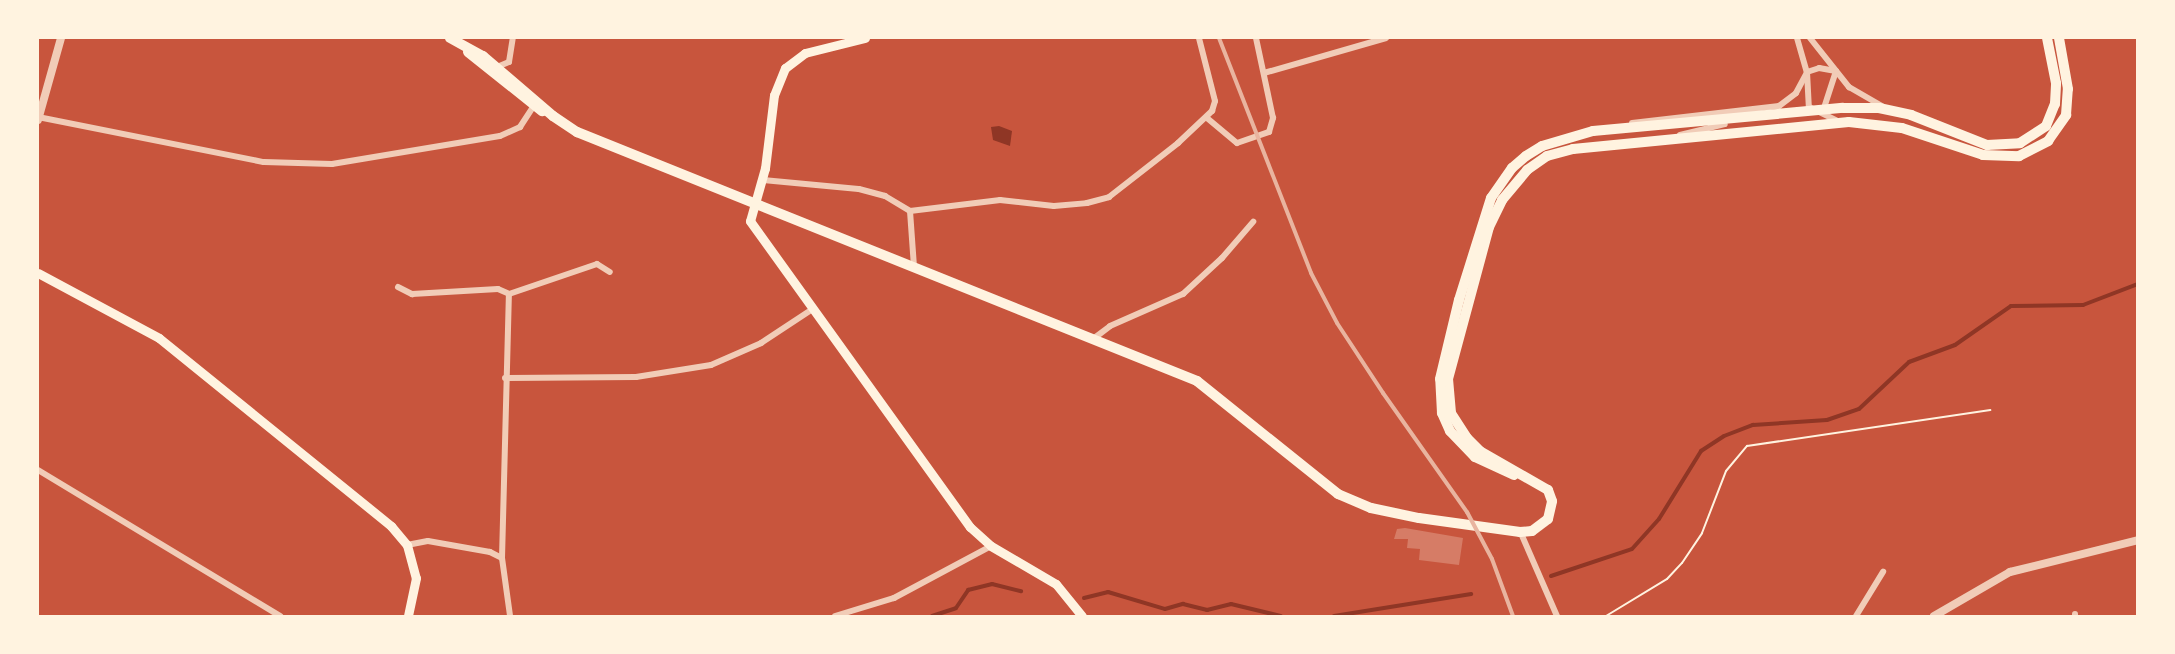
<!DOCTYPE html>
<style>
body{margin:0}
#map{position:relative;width:2175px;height:654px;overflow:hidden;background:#c8553d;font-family:Cabin,sans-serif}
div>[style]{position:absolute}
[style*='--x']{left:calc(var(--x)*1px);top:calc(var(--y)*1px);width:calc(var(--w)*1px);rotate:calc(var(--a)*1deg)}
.water>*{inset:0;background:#8f3625}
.stream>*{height:4px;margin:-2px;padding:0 2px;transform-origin:2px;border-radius:2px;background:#8f3625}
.building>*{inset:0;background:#d67c66}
.path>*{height:2px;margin:-1px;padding:0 1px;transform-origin:1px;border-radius:1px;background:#fff3e0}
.minor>*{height:6px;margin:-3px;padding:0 3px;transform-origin:3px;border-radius:3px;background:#f1ccb7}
.tertiary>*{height:8px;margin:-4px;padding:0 4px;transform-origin:4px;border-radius:4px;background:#f1ccb7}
.secondary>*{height:9px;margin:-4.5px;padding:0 4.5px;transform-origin:4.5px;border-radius:4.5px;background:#fff3e0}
.primary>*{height:10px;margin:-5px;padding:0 5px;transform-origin:5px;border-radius:5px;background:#fff3e0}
.rail>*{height:4px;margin:-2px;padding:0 2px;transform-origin:2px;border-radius:2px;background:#e9b49f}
span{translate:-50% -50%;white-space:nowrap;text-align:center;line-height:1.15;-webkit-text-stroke:6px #fff3e0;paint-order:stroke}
.frame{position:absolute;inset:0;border:39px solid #fff3e0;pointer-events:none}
</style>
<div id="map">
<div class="water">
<div style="clip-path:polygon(999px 126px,1012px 131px,1010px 146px,993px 140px,991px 127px)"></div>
</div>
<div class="stream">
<div style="--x:1551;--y:576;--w:85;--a:-18.4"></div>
<div style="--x:1632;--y:549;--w:40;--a:-48"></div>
<div style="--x:1659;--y:519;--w:80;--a:-58.3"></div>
<div style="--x:1701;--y:451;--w:27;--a:-33"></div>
<div style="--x:1724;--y:436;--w:31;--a:-21"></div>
<div style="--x:1753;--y:425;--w:74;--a:-3.9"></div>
<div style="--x:1827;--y:420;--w:34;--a:-19"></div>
<div style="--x:1859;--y:409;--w:69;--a:-43.2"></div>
<div style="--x:1909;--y:362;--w:49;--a:-20.3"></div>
<div style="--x:1955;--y:345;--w:68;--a:-34.9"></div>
<div style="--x:2011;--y:306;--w:72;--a:-0.8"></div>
<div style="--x:2083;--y:305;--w:59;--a:-20.9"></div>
<div style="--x:1084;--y:598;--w:25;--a:-14"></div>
<div style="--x:1108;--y:592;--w:59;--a:16.6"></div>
<div style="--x:1165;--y:609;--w:19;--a:-16"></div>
<div style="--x:1183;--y:604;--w:25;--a:14"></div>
<div style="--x:1207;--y:610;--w:25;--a:-14"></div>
<div style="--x:1231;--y:604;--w:51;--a:13.5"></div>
<div style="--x:932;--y:616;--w:25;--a:-18"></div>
<div style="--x:956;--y:608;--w:22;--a:-56"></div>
<div style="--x:968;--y:590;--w:25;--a:-14"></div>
<div style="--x:992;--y:584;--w:30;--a:14"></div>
<div style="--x:1334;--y:616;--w:139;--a:-9.1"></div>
</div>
<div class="building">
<div style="clip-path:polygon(1405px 528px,1463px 538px,1459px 565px,1419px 560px,1420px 549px,1407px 548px,1408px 539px,1394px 539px,1397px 529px)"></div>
</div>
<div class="path">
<div style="--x:1606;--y:616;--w:71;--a:-31.2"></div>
<div style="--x:1667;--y:579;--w:22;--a:-47"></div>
<div style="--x:1682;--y:563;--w:36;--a:-56"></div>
<div style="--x:1702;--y:533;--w:66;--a:-68.8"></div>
<div style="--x:1726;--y:471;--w:33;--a:-50"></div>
<div style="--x:1747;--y:446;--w:246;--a:-8.4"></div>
</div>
<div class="minor">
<div style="--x:1797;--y:38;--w:35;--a:74"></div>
<div style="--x:1807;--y:72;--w:35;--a:87"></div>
<div style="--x:1809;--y:107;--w:30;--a:26"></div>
<div style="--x:1810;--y:38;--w:63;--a:51.5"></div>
<div style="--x:1849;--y:87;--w:38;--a:30"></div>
<div style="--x:497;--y:67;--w:13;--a:-23"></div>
<div style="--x:509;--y:62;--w:24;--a:-81"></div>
<div style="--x:1264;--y:73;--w:127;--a:-16"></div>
<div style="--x:38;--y:117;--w:230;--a:11.3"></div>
<div style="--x:264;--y:162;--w:68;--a:1.7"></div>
<div style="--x:332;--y:164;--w:170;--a:-9.5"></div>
<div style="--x:500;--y:136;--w:22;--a:-24"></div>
<div style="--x:520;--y:127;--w:27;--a:-57"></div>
<div style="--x:1207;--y:118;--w:39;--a:40"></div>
<div style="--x:1237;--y:143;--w:34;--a:-19"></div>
<div style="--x:1269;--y:132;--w:15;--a:-74"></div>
<div style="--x:1273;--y:118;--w:82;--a:-102"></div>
<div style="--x:1632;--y:123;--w:148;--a:-6.6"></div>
<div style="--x:1779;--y:106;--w:21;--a:-37"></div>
<div style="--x:1796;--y:93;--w:24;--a:-62"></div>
<div style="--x:1807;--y:72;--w:13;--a:-18"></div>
<div style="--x:1819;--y:68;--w:17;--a:10"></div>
<div style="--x:1836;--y:71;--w:42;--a:108"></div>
<div style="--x:1680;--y:135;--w:46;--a:-13.7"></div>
<div style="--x:763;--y:180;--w:96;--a:5.4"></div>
<div style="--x:859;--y:189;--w:27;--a:15"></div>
<div style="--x:885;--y:196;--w:29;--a:31"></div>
<div style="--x:910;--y:211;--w:91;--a:-7"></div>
<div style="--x:1000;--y:200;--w:54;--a:6.3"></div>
<div style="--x:1054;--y:206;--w:33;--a:-5"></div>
<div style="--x:1087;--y:203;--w:23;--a:-15"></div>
<div style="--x:1109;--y:197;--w:88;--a:-38"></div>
<div style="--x:1178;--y:143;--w:47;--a:-43.3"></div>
<div style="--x:1212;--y:111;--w:10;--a:-73"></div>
<div style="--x:1215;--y:101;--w:65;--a:-104.3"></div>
<div style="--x:910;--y:211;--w:56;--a:85.9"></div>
<div style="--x:398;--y:287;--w:16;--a:27"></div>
<div style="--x:412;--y:294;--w:86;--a:-3.3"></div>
<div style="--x:498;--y:289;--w:12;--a:24"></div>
<div style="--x:509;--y:294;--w:93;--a:-18.8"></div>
<div style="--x:597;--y:264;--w:15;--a:32"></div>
<div style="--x:1093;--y:339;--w:21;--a:-37"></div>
<div style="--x:1110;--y:326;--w:80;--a:-23.7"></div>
<div style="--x:1183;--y:294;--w:53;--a:-42.7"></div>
<div style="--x:1222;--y:258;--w:48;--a:-49.3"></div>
<div style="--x:505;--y:378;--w:131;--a:-0.4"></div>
<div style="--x:636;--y:377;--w:76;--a:-9.1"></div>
<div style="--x:711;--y:365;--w:55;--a:-23.7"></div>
<div style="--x:761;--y:343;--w:60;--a:-33.4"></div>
<div style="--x:38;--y:470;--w:283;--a:31.1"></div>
<div style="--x:1520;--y:531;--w:93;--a:66.5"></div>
<div style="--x:407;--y:545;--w:21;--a:-11"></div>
<div style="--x:428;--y:541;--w:63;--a:10.1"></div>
<div style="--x:490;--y:552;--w:13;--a:27"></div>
<div style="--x:502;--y:558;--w:59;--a:82.1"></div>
<div style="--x:502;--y:558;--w:264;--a:-88.5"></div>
<div style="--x:2075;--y:614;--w:2;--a:90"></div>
<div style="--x:835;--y:616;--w:62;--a:-17"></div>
<div style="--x:894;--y:598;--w:110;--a:-28.2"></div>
<div style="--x:1856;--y:616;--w:52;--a:-58.5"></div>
</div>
<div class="tertiary">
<div style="--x:38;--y:120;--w:85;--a:-74.3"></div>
<div style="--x:1934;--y:616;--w:88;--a:-30.1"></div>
<div style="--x:2010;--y:572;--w:132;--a:-14"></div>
</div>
<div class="secondary">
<div style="--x:865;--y:38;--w:62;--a:166"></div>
<div style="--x:805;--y:53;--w:25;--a:143"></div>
<div style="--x:785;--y:68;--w:29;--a:112"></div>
<div style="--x:774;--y:95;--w:74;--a:97"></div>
<div style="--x:765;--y:168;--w:55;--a:105.8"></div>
<div style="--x:750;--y:221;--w:377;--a:54.3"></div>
<div style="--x:970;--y:527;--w:28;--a:42"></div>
<div style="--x:991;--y:546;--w:75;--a:30.3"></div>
<div style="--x:1056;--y:584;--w:41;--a:50.9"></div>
<div style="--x:38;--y:273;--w:137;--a:28.2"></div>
<div style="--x:159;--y:338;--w:299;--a:39"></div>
<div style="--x:391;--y:526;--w:25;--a:50"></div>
<div style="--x:407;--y:545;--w:34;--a:75"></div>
<div style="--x:416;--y:578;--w:39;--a:102"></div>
</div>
<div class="primary">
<div style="--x:450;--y:38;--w:38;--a:29"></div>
<div style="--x:483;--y:56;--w:92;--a:40.6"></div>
<div style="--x:553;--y:116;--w:29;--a:34"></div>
<div style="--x:577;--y:132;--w:668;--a:21.88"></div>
<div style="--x:1197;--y:381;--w:181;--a:38.7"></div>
<div style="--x:1338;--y:494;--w:36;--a:23"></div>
<div style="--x:1371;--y:508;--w:49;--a:11.8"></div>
<div style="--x:1419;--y:518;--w:102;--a:7.9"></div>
<div style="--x:1520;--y:532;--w:12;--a:-5"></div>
<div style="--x:1532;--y:531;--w:20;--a:-37"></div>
<div style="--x:1548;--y:519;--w:18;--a:-77"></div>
<div style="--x:1552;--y:501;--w:12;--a:-110"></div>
<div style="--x:1548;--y:490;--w:78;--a:-150.2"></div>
<div style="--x:1480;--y:451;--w:18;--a:-135"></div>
<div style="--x:1467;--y:438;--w:30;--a:-123"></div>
<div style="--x:1451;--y:413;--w:34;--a:-95"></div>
<div style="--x:1448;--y:379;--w:157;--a:-74.9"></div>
<div style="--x:1489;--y:227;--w:30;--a:-64"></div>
<div style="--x:1502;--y:200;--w:39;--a:-50"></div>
<div style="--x:1527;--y:170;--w:24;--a:-35"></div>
<div style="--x:1547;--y:156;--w:27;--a:-15"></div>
<div style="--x:1573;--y:149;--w:277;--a:-5.6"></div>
<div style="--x:1849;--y:122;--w:53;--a:6.5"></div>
<div style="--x:1902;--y:128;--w:85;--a:18.4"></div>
<div style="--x:1983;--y:155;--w:36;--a:2"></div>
<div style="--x:2019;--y:156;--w:33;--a:-27"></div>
<div style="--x:2048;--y:141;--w:32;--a:-55"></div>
<div style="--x:2066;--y:115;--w:26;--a:-86"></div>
<div style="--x:2068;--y:89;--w:52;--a:-100"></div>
<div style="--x:468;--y:52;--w:95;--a:38.6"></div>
<div style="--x:1514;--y:475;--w:43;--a:-155.2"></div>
<div style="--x:1475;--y:457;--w:36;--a:-134"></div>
<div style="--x:1450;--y:431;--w:20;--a:-114"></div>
<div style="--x:1442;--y:413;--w:34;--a:-93"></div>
<div style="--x:1440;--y:379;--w:81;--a:-76.5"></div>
<div style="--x:1459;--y:300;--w:107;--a:-72.6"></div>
<div style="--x:1491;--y:198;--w:37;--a:-55"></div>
<div style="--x:1512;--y:168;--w:18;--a:-41"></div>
<div style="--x:1526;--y:156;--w:19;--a:-32"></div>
<div style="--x:1542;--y:146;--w:53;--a:-16.4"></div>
<div style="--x:1593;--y:131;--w:251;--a:-5.3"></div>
<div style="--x:1843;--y:108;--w:36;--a:0"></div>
<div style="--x:1879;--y:108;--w:33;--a:12"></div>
<div style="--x:1911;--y:115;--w:82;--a:21.5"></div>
<div style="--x:1987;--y:145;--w:33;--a:-3"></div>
<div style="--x:2020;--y:143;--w:31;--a:-33"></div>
<div style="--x:2046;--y:126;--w:24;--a:-68"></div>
<div style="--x:2055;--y:104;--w:21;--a:-87"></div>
<div style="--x:2056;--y:83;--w:46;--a:-101.3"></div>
</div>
<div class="rail">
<div style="--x:1219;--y:38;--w:252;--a:68.6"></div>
<div style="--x:1311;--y:273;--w:56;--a:62.5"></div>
<div style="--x:1337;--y:323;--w:84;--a:56.7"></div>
<div style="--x:1383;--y:393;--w:146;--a:54.8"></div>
<div style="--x:1467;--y:512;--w:53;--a:62"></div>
<div style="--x:1492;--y:559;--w:61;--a:69.8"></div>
</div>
<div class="frame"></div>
</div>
